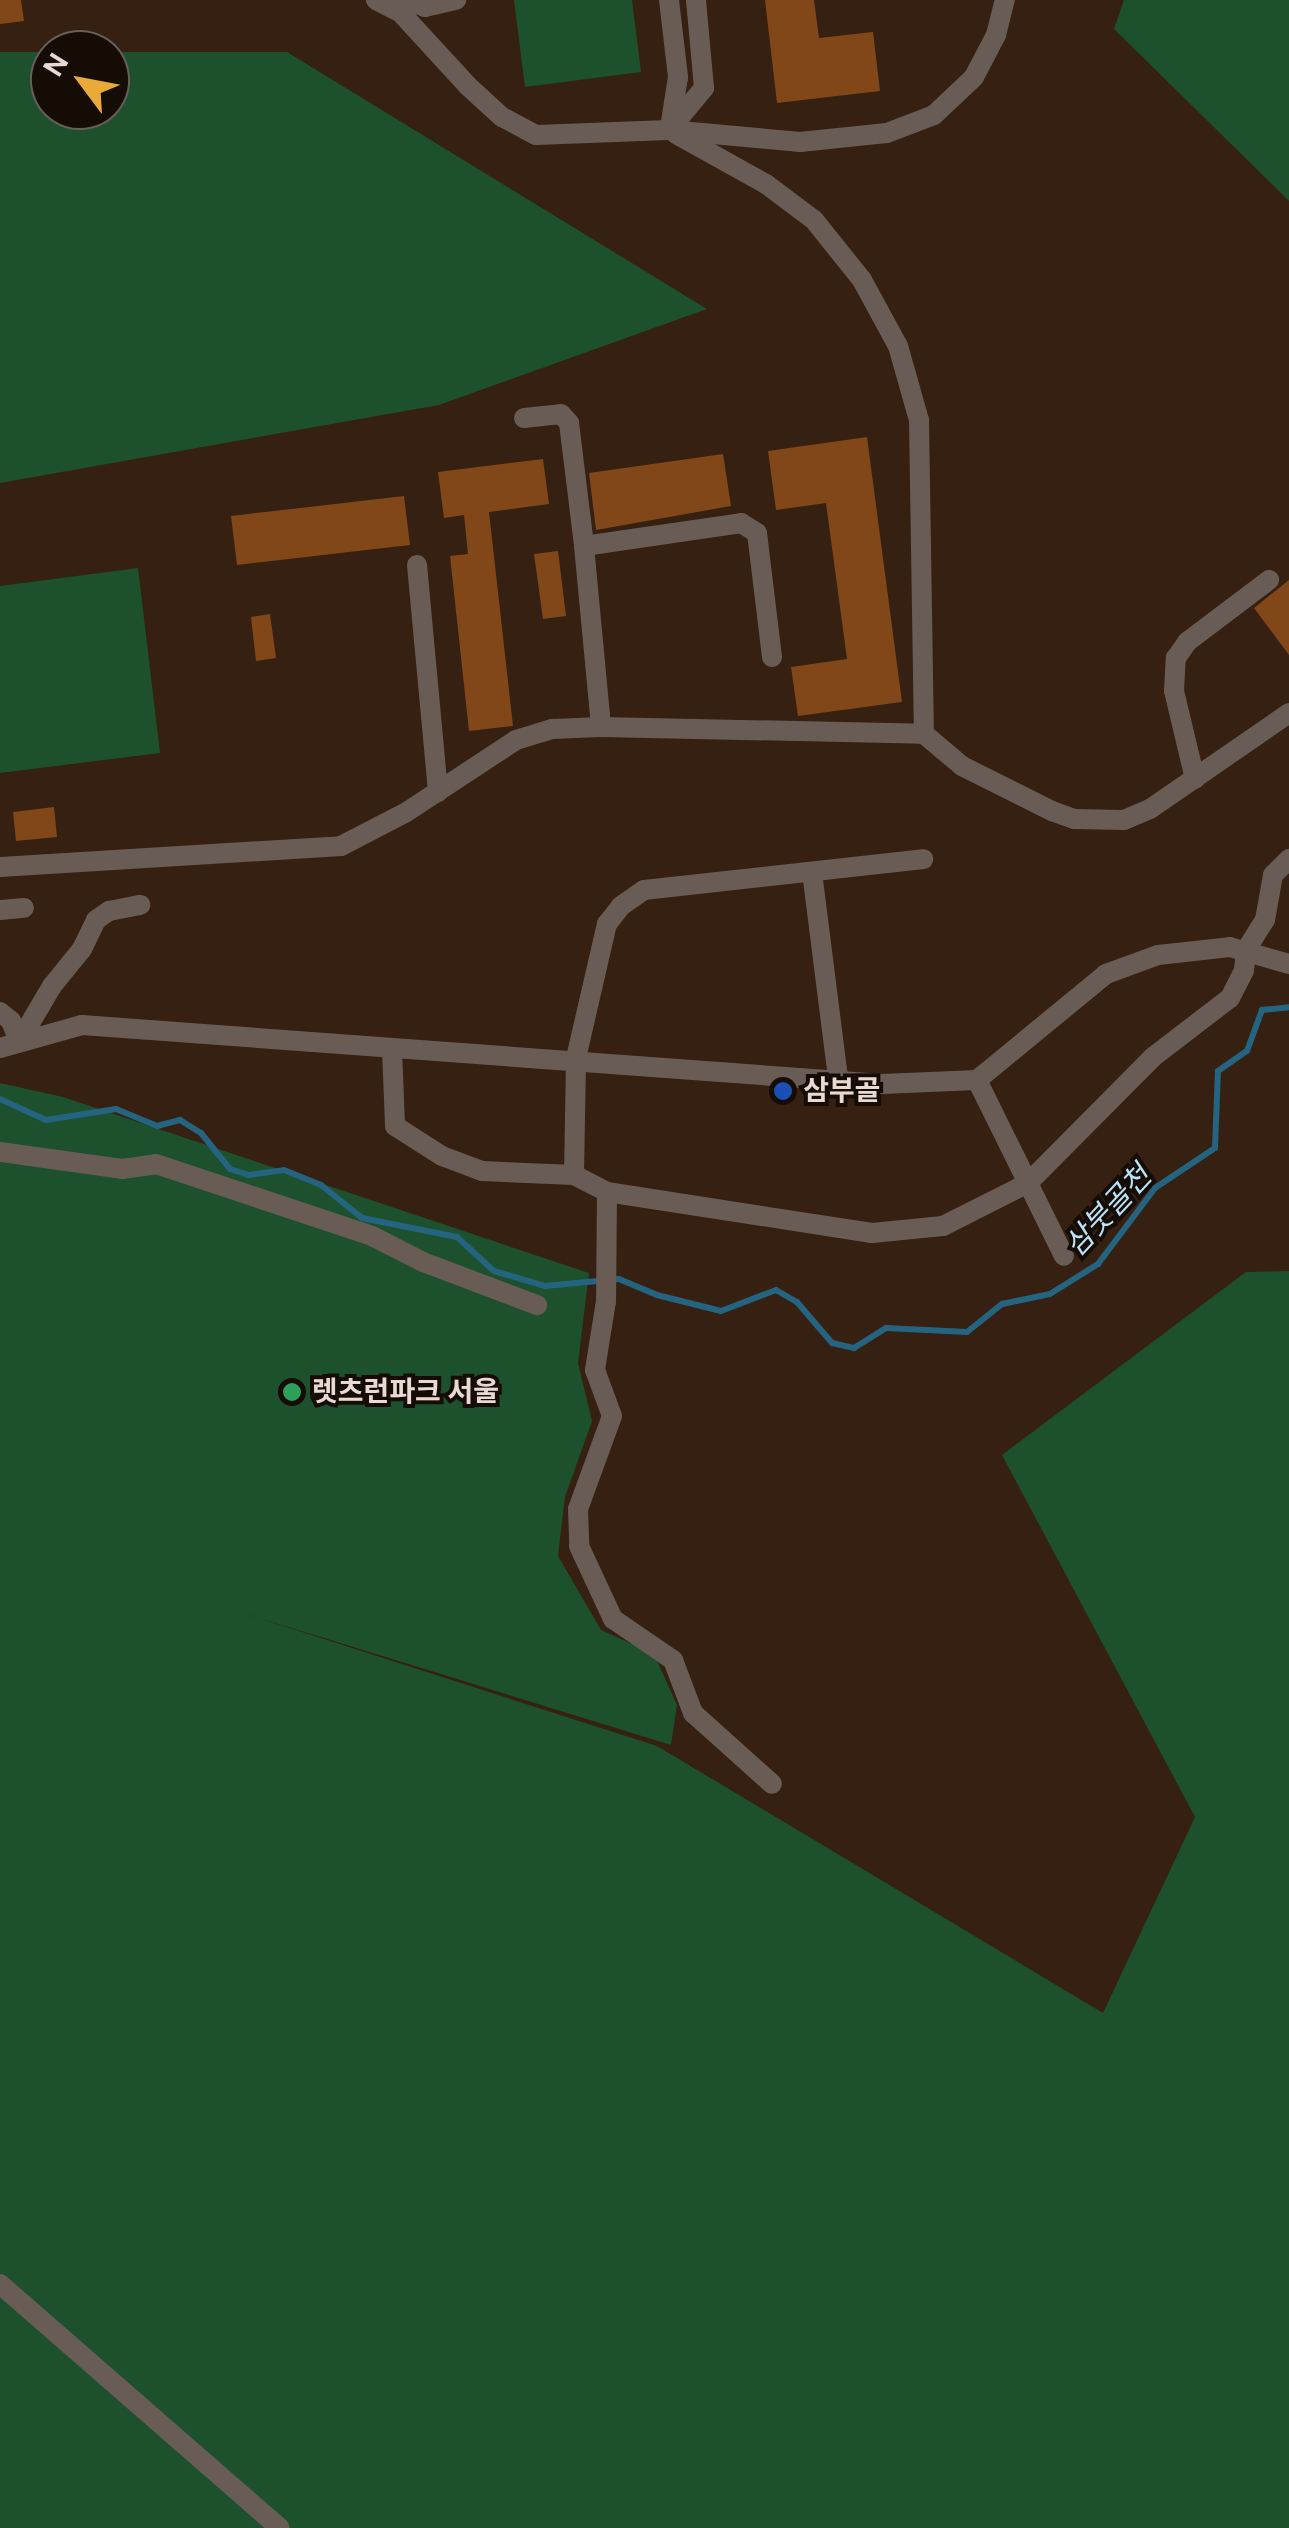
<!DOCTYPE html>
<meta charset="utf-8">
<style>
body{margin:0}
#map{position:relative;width:1289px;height:2528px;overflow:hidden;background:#352011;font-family:"DM Sans","Noto Sans KR",sans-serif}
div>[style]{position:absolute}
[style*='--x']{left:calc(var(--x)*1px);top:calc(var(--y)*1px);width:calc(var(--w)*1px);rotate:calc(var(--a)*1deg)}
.green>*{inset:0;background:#1d502d}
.stream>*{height:6px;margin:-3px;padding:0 3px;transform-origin:3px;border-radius:3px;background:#246481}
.building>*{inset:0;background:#814718}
.minor>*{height:20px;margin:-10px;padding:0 10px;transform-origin:10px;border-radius:10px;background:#685c55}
.dots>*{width:28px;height:28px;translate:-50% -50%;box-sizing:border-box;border:5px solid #160c06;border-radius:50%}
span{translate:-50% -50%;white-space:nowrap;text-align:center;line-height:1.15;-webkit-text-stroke:8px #160c06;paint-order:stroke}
.poi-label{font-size:28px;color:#e9dad1;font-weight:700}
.left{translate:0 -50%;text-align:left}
.water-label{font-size:30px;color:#bae3f8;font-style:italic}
.north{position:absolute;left:30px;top:30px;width:100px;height:100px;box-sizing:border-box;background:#160c06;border:2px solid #6a5e57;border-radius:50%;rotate:302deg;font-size:28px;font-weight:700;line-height:40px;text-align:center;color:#e9dad1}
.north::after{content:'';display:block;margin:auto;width:35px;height:45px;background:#eaaa39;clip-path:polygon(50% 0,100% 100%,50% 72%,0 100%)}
</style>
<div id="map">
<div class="green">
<div style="clip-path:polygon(514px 0,632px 0,641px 72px,525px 87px)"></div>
<div style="clip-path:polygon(1124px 0,1289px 0,1289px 201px,1114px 29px)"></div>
<div style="clip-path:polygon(0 52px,50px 52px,50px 110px,110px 110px,110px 52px,287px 52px,707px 309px,439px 405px,0 483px)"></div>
<div style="clip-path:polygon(138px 568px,160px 753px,0 773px,0 586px)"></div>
<div style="clip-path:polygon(0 1083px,63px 1097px,589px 1273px,578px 1363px,592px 1421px,565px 1497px,558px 1556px,601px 1630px,654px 1654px,677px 1705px,671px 1745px,246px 1614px,657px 1746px,1103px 2013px,1195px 1817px,1002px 1455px,1246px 1272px,1289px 1271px,1289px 2528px,0 2528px)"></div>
</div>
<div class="stream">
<div style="--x:0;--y:1099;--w:51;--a:24.5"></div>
<div style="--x:46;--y:1120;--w:71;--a:-8.9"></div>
<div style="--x:116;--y:1109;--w:44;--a:22.5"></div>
<div style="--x:157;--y:1126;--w:24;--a:-15"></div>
<div style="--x:180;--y:1120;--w:25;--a:32"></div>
<div style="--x:201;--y:1133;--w:46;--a:51.1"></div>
<div style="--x:230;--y:1169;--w:20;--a:18"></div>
<div style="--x:249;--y:1175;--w:35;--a:-8"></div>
<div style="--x:284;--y:1170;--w:40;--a:22"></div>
<div style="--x:321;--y:1185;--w:53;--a:38.8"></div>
<div style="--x:362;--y:1218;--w:97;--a:11.3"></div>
<div style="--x:457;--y:1237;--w:50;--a:42.6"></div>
<div style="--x:494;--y:1271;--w:53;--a:16.4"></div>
<div style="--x:545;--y:1286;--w:74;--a:-5.4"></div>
<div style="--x:619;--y:1279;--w:41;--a:22.8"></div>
<div style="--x:657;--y:1295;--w:66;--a:14"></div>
<div style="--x:721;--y:1311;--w:59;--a:-20.9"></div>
<div style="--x:776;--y:1290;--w:24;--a:30"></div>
<div style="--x:797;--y:1302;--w:54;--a:49.5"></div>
<div style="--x:832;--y:1343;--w:23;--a:13"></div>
<div style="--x:854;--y:1348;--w:38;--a:-32"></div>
<div style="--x:886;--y:1328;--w:81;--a:2.8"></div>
<div style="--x:967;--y:1332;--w:45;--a:-38.7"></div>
<div style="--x:1002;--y:1304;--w:49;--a:-11.8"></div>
<div style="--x:1050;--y:1294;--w:57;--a:-32"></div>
<div style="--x:1098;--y:1264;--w:95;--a:-53.1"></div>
<div style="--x:1155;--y:1188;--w:72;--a:-33.7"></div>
<div style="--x:1215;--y:1148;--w:77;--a:-87.8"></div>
<div style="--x:1218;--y:1071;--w:35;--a:-35"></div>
<div style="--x:1247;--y:1051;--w:44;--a:-69.9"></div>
<div style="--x:1262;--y:1010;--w:27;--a:-6"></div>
</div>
<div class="building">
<div style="clip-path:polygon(0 0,21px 0,24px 21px,0 24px)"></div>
<div style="clip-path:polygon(765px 0,814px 0,819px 38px,873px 32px,880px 91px,777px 103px)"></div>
<div style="clip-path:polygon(867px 437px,902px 702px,798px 716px,791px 667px,847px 659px,826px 503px,776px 510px,768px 451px)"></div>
<div style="clip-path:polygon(723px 454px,731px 506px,596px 530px,589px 473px)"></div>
<div style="clip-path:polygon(543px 459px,549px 504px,489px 512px,513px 726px,469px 731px,450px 556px,468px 554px,464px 515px,444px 518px,438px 472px)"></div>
<div style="clip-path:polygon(404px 496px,410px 545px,237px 565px,231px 516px)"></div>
<div style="clip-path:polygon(558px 551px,566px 616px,543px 619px,534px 554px)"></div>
<div style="clip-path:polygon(1289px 580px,1289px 655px,1254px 608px)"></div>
<div style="clip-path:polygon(270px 614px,276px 658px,256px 661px,251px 617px)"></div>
<div style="clip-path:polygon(54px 807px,57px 837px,16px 841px,13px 812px)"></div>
</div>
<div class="minor">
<div style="--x:376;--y:0;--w:27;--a:27"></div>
<div style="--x:400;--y:12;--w:100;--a:47.4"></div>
<div style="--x:468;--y:86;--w:46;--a:42.4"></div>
<div style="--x:502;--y:117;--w:38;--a:28"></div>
<div style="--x:536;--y:135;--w:133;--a:-2.2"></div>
<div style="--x:669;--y:130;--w:132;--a:5.2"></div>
<div style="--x:800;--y:142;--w:87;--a:-5.9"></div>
<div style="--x:887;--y:133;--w:50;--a:-21"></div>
<div style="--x:934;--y:115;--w:55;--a:-43.5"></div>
<div style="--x:974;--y:77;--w:47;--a:-62.4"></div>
<div style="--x:996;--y:35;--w:36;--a:-76"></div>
<div style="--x:406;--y:0;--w:20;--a:20"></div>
<div style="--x:425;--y:7;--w:32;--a:-13"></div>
<div style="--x:669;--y:0;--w:78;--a:83.3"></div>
<div style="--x:678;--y:77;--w:52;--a:98.9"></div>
<div style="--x:669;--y:130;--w:55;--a:-50.2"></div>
<div style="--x:704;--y:88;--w:88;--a:-95.2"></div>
<div style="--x:676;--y:134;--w:103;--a:29.1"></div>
<div style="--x:766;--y:184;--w:60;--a:36.9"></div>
<div style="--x:814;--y:220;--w:77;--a:51.3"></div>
<div style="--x:862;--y:280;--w:75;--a:61.4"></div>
<div style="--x:898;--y:346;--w:77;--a:74.2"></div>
<div style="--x:919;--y:420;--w:314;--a:89.1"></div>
<div style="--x:524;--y:418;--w:37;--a:-6"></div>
<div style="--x:561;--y:414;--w:12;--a:48"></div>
<div style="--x:569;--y:423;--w:124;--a:83"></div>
<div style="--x:584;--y:546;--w:159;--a:-8.3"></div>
<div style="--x:741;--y:523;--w:19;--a:32"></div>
<div style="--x:757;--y:533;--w:125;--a:83.1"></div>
<div style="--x:584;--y:546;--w:182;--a:84.6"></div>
<div style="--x:417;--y:565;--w:228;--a:84.7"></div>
<div style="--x:1195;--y:779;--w:90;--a:-103.4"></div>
<div style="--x:1174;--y:691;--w:33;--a:-87"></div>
<div style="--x:1176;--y:658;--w:19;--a:-55"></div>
<div style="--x:1187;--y:642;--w:103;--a:-37.1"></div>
<div style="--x:0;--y:867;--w:342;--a:-3.5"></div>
<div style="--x:341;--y:846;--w:72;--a:-27.3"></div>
<div style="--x:405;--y:813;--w:133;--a:-33.3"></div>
<div style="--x:516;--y:740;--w:38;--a:-17"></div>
<div style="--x:552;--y:729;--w:49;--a:-2.3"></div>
<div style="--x:601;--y:727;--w:323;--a:1.2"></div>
<div style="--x:924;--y:734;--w:50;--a:40.1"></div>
<div style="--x:962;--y:766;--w:101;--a:26.6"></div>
<div style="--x:1052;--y:811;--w:23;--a:20"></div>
<div style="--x:1074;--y:819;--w:50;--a:1.1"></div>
<div style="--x:1124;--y:820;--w:28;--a:-23"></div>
<div style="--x:1150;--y:809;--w:169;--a:-34.6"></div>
<div style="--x:812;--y:872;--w:208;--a:82.8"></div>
<div style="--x:0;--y:910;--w:24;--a:-5"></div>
<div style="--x:0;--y:1012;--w:14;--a:39"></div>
<div style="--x:11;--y:1021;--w:22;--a:69"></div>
<div style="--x:19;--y:1042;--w:65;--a:-59.5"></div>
<div style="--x:52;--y:986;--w:48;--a:-51"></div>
<div style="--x:82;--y:949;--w:32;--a:-64"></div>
<div style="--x:96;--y:920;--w:16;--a:-35"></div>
<div style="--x:109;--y:911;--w:32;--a:-11"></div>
<div style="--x:0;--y:1048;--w:85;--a:-15.7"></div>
<div style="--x:82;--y:1025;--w:802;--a:4.22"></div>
<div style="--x:882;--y:1084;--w:95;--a:-2.4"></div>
<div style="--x:977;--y:1080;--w:167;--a:-39.4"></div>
<div style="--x:1106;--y:974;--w:55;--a:-20.1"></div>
<div style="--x:1158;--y:955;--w:72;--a:-6.3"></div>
<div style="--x:1230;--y:947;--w:61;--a:16.1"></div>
<div style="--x:392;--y:1050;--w:76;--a:87.7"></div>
<div style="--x:395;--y:1126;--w:56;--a:32.6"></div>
<div style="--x:442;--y:1156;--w:43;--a:20.6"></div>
<div style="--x:482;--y:1171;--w:92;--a:2.5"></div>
<div style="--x:574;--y:1175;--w:37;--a:27"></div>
<div style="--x:607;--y:1192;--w:268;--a:8.8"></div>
<div style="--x:872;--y:1233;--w:71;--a:-5.6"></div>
<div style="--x:943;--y:1226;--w:95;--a:-26.8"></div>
<div style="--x:1028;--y:1183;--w:177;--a:-45.2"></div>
<div style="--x:1153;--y:1057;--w:97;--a:-37.5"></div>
<div style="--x:1230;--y:998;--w:31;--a:-63"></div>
<div style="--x:1244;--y:970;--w:20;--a:-84"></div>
<div style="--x:1246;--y:950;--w:36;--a:-58"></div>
<div style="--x:1265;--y:920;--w:46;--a:-79.9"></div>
<div style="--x:1273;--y:875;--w:23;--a:-45"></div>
<div style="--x:977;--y:1080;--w:196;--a:63.7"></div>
<div style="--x:0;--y:1152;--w:123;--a:7.9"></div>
<div style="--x:122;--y:1169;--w:34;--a:-8"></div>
<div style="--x:156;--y:1164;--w:228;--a:18.4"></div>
<div style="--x:372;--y:1236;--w:57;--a:27"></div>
<div style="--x:423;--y:1262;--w:122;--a:20.7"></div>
<div style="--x:574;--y:1175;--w:117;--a:-89"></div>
<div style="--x:576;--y:1058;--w:138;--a:-77"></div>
<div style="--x:607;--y:924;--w:23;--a:-52"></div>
<div style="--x:621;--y:906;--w:28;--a:-35"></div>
<div style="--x:644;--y:890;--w:281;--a:-6.3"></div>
<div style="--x:607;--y:1192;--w:109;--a:90.5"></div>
<div style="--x:606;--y:1301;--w:70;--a:99.1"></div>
<div style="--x:595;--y:1370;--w:49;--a:69.7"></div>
<div style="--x:612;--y:1416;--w:99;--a:110.1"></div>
<div style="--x:578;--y:1509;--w:37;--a:88"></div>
<div style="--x:579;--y:1546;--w:81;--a:65"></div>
<div style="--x:613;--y:1619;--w:73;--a:34.3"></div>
<div style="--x:673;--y:1660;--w:57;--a:69.3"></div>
<div style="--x:693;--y:1713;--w:106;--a:41.9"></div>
<div style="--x:0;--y:2284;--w:371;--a:41.1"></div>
</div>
<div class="dots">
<div style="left:783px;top:1091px;background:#1a4fb4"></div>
<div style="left:292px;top:1392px;background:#2e9e5b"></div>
</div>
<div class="poi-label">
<span class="left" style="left:803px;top:1091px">삼부골</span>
<span class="left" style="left:312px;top:1392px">렛츠런파크 서울</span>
</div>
<div class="water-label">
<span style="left:1108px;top:1211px;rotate:-47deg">삼붓골천</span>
</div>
<div class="north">N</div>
</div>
